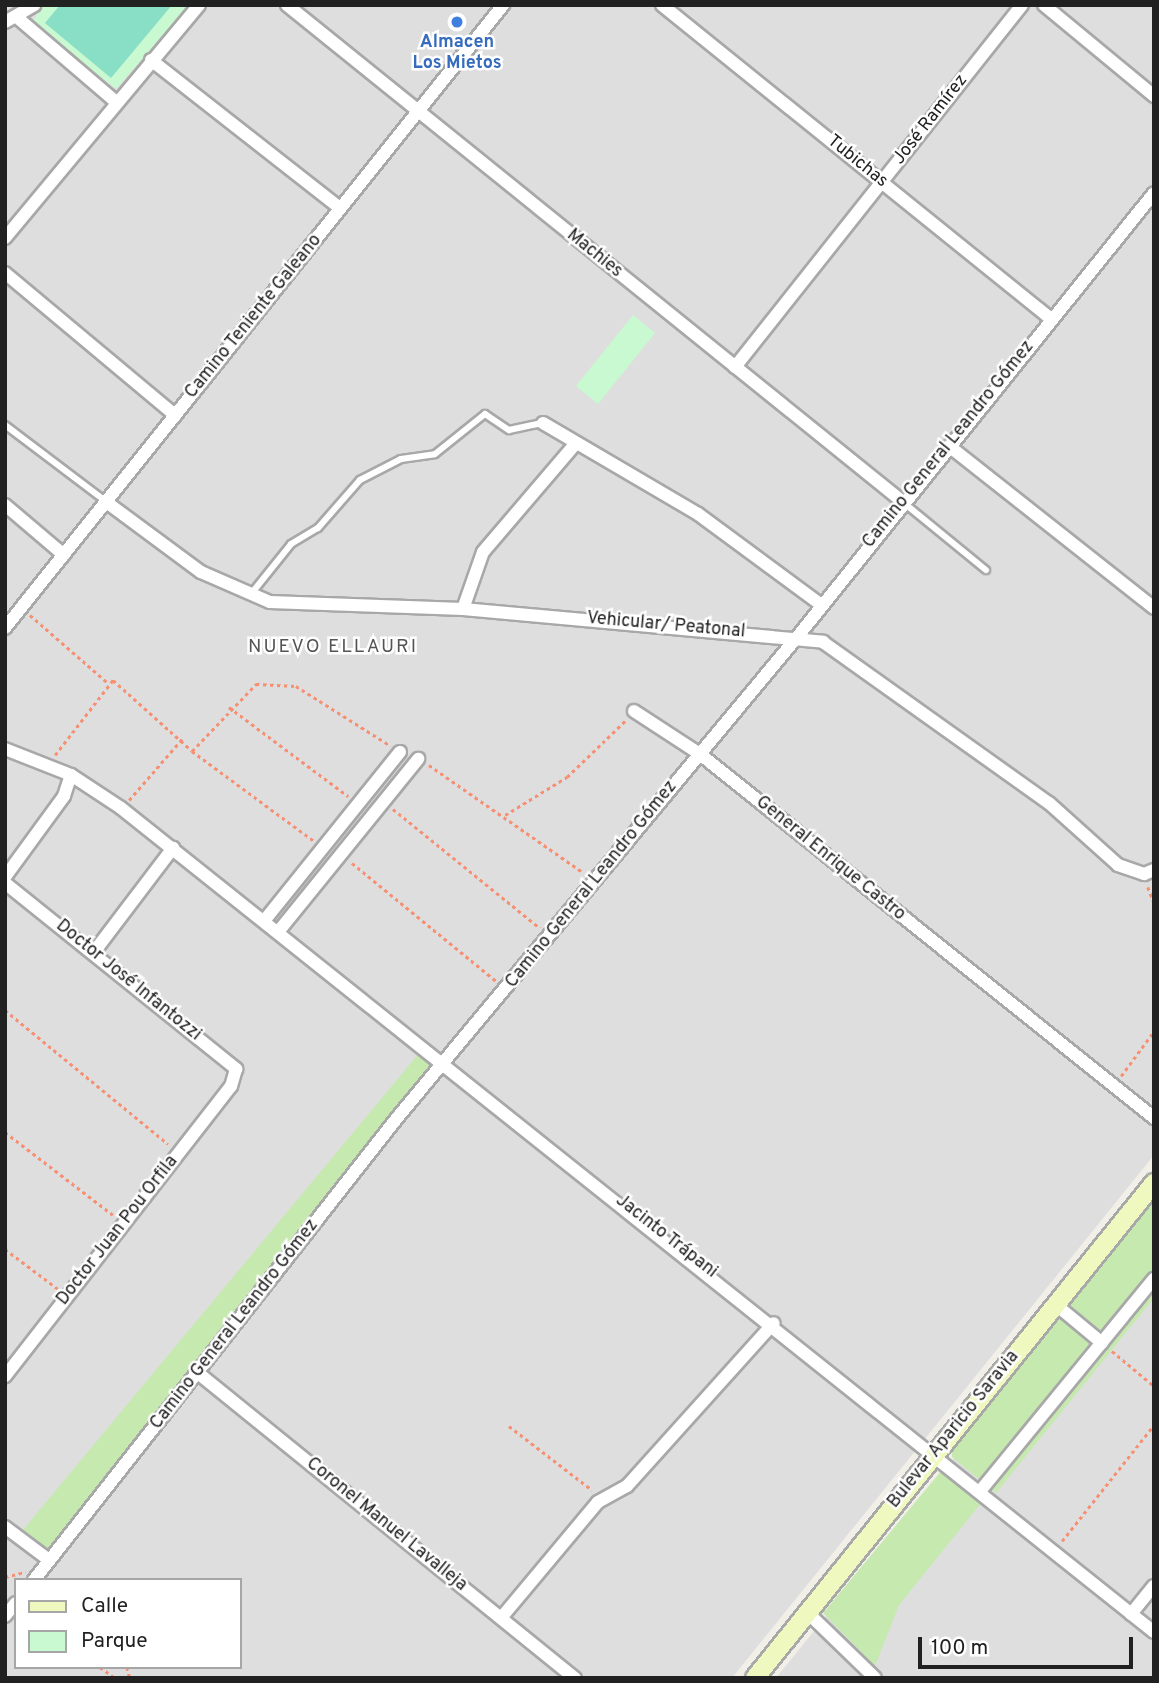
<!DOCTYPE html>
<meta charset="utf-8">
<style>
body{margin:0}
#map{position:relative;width:1159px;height:1683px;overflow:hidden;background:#f1efe8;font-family:Overpass,sans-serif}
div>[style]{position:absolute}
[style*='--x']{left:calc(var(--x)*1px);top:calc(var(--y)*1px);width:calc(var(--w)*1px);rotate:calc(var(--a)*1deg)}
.residential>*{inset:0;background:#dfdede}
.grass>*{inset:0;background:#c6e9b0}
.park>*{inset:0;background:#c8f9d1}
.pitch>*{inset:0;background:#89dec6}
.path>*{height:2.5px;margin-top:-1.25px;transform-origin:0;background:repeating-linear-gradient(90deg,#f78f73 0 3.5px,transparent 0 7px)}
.roads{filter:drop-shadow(2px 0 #a8a8a8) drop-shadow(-2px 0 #a8a8a8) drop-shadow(0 2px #a8a8a8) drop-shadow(0 -2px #a8a8a8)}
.lane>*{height:6px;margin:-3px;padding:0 3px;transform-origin:3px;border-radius:3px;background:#fff}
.street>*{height:12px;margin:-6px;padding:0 6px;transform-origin:6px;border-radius:6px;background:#fff}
.secondary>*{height:18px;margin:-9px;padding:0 9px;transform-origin:9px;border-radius:9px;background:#eff9bf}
.dots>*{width:19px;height:19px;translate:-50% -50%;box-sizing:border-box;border:4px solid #fff;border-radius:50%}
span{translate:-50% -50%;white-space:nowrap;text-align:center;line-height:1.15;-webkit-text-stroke:5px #fff;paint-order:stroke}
.shop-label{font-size:18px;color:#366cbe;font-weight:700}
.street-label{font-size:18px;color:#212121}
.neighbourhood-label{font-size:19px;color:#545454;letter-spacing:2px}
.frame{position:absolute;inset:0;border:7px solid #212121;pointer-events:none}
.legend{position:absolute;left:14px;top:1578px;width:228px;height:91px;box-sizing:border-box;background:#fff;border:2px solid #a6a6a6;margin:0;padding:9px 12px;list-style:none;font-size:21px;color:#212121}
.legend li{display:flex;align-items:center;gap:14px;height:35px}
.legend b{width:35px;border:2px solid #a6a6a6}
.scale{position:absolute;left:918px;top:1637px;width:215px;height:32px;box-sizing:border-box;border:4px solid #212121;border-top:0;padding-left:9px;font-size:21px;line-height:24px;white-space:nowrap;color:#212121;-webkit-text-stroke:5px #fff;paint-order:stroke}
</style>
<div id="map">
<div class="residential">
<div style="clip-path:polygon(evenodd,5px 5px,1154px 5px,1154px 1155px,732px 1678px,5px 1678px,5px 5px,16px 1580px,240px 1580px,240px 1667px,16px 1667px,16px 1580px)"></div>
<div style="clip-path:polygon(1154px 1211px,1154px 1678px,776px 1678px)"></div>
</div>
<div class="grass">
<div style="clip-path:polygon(425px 1046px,445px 1062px,49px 1560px,17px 1537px)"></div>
<div style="clip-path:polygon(1154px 1193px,1154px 1298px,996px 1493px,952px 1457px,952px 1446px)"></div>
<div style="clip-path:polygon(942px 1470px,982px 1502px,899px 1605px,875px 1666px,823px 1613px)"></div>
</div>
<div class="park">
<div style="clip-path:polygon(42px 5px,189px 5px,116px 89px,32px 23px)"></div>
<div style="clip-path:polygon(633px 315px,655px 333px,598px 404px,576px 386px)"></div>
</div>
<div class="pitch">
<div style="clip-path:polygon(60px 5px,172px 5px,111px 78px,45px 23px)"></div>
</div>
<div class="path">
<div style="--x:30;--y:615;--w:105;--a:41.1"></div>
<div style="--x:229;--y:707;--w:149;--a:36.8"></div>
<div style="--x:192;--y:751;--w:93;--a:-46.3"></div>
<div style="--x:256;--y:684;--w:40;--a:2.9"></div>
<div style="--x:296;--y:686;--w:112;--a:32.3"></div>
<div style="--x:55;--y:755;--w:95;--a:-52.3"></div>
<div style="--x:113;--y:680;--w:106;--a:41.9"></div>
<div style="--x:192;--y:751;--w:152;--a:36.4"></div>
<div style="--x:429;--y:765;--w:189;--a:34.9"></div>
<div style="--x:129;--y:800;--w:81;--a:-49"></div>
<div style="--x:393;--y:809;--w:189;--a:39"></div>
<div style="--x:505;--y:815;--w:73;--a:-31.5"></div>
<div style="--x:567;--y:777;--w:81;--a:-44"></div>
<div style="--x:352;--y:863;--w:186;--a:39.3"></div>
<div style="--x:1148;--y:887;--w:17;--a:69"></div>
<div style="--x:5;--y:1010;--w:211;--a:39.4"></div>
<div style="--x:1121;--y:1076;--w:56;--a:-53.7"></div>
<div style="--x:5;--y:1132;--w:136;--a:37.5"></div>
<div style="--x:5;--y:1249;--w:66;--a:37"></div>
<div style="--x:1112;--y:1351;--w:55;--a:39.8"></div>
<div style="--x:509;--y:1426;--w:105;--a:37.6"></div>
<div style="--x:1062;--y:1541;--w:148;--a:-51.6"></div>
<div style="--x:5;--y:1577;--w:21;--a:-14"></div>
<div style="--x:100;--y:1667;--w:19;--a:36"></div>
<div style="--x:127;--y:1667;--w:11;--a:75"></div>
</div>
<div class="roads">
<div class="lane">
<div style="--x:5;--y:425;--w:129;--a:37.1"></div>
<div style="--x:904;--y:503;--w:106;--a:39.3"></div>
<div style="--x:251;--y:594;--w:64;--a:-51.3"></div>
<div style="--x:291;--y:544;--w:31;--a:-31"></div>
<div style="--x:318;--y:528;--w:64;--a:-48.8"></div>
<div style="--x:360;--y:480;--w:46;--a:-27.1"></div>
<div style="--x:401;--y:459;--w:34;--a:-8"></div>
<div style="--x:435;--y:454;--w:64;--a:-38.7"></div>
<div style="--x:485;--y:414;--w:29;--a:34"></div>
<div style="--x:509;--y:430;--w:35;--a:-12"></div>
</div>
<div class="street">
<div style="--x:287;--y:5;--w:791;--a:38.9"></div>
<div style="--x:662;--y:5;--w:500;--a:38.9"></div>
<div style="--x:1044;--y:5;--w:143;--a:39.6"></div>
<div style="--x:19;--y:19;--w:126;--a:40.5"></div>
<div style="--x:5;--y:22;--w:34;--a:-30"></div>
<div style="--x:151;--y:60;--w:240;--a:38.1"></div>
<div style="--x:5;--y:238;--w:303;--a:-50.2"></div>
<div style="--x:5;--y:273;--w:222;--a:39.9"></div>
<div style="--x:735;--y:367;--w:462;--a:-51.6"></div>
<div style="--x:543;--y:423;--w:180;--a:30.4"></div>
<div style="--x:698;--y:514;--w:152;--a:36.4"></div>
<div style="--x:949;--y:446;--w:261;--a:38.3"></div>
<div style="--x:109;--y:504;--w:114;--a:36.5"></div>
<div style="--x:201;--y:572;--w:75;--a:23.5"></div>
<div style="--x:270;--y:602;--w:193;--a:2.1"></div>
<div style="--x:463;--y:609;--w:362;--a:5.2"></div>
<div style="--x:823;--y:642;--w:277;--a:35.5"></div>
<div style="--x:1049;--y:803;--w:93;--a:41.9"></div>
<div style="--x:1118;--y:865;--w:28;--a:19"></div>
<div style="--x:1144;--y:874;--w:11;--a:-22"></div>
<div style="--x:5;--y:505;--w:77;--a:40.3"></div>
<div style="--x:463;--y:609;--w:60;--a:-70.7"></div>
<div style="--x:483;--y:552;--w:143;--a:-49.5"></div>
<div style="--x:5;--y:628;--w:798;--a:-51.36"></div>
<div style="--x:634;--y:711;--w:79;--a:33.1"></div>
<div style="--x:700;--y:754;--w:582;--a:38.72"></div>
<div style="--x:5;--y:749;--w:71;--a:21.5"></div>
<div style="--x:71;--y:775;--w:60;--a:33.4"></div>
<div style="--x:121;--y:808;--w:1321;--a:38.58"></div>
<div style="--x:5;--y:877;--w:100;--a:-53.9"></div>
<div style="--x:64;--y:796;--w:22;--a:-72"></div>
<div style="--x:5;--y:883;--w:297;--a:38.8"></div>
<div style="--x:236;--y:1069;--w:18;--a:106"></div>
<div style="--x:231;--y:1086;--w:368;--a:127.9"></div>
<div style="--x:264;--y:921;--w:217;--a:-51.2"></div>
<div style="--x:278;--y:932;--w:223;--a:-51"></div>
<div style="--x:94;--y:952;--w:131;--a:-52.8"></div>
<div style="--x:1055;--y:1304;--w:61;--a:39.7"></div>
<div style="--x:198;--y:1373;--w:485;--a:39"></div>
<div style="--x:981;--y:1490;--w:273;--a:-50.7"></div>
<div style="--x:5;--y:1527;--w:55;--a:36.9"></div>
<div style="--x:34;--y:1580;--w:588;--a:-51.84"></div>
<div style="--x:397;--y:1118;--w:627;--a:-50.24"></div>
<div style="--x:798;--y:636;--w:568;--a:-51.21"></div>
<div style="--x:808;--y:1613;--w:93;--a:44.1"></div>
<div style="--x:1131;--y:1614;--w:36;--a:-51"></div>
<div style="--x:5;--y:1616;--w:17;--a:-50"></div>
<div style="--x:501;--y:1618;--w:151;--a:-50.1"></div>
<div style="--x:598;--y:1502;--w:33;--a:-29"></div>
<div style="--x:627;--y:1486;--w:219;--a:-48"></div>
</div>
<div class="secondary">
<div style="--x:755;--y:1678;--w:636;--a:-51.13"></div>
</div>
</div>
<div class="dots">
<div style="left:457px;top:22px;background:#3f7fe0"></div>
</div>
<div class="shop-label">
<span style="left:457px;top:54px">Almacen<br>Los Mietos</span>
</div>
<div class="street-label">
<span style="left:931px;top:120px;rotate:-52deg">José Ramírez</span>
<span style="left:857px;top:162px;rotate:39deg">Tubichas</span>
<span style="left:594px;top:254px;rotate:39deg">Machies</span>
<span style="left:254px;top:317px;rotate:-51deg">Camino Teniente Galeano</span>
<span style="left:949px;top:445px;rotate:-51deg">Camino General Leandro Gómez</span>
<span style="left:666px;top:626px;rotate:5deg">Vehicular/ Peatonal</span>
<span style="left:830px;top:859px;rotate:39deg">General Enrique Castro</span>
<span style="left:592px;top:885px;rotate:-51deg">Camino General Leandro Gómez</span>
<span style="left:128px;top:981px;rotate:39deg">Doctor José Infantozzi</span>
<span style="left:118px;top:1231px;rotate:-52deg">Doctor Juan Pou Orfila</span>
<span style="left:666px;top:1237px;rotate:38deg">Jacinto Trápani</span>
<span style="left:235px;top:1325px;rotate:-52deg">Camino General Leandro Gómez</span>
<span style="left:954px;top:1430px;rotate:-51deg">Bulevar Aparicio Saravia</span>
<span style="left:386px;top:1525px;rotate:39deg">Coronel Manuel Lavalleja</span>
</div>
<div class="neighbourhood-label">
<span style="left:333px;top:648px">NUEVO ELLAURI</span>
</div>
<div class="frame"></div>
<ul class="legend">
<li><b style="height:9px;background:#eff9bf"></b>Calle</li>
<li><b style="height:19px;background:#c8f9d1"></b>Parque</li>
</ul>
<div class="scale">100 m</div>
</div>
